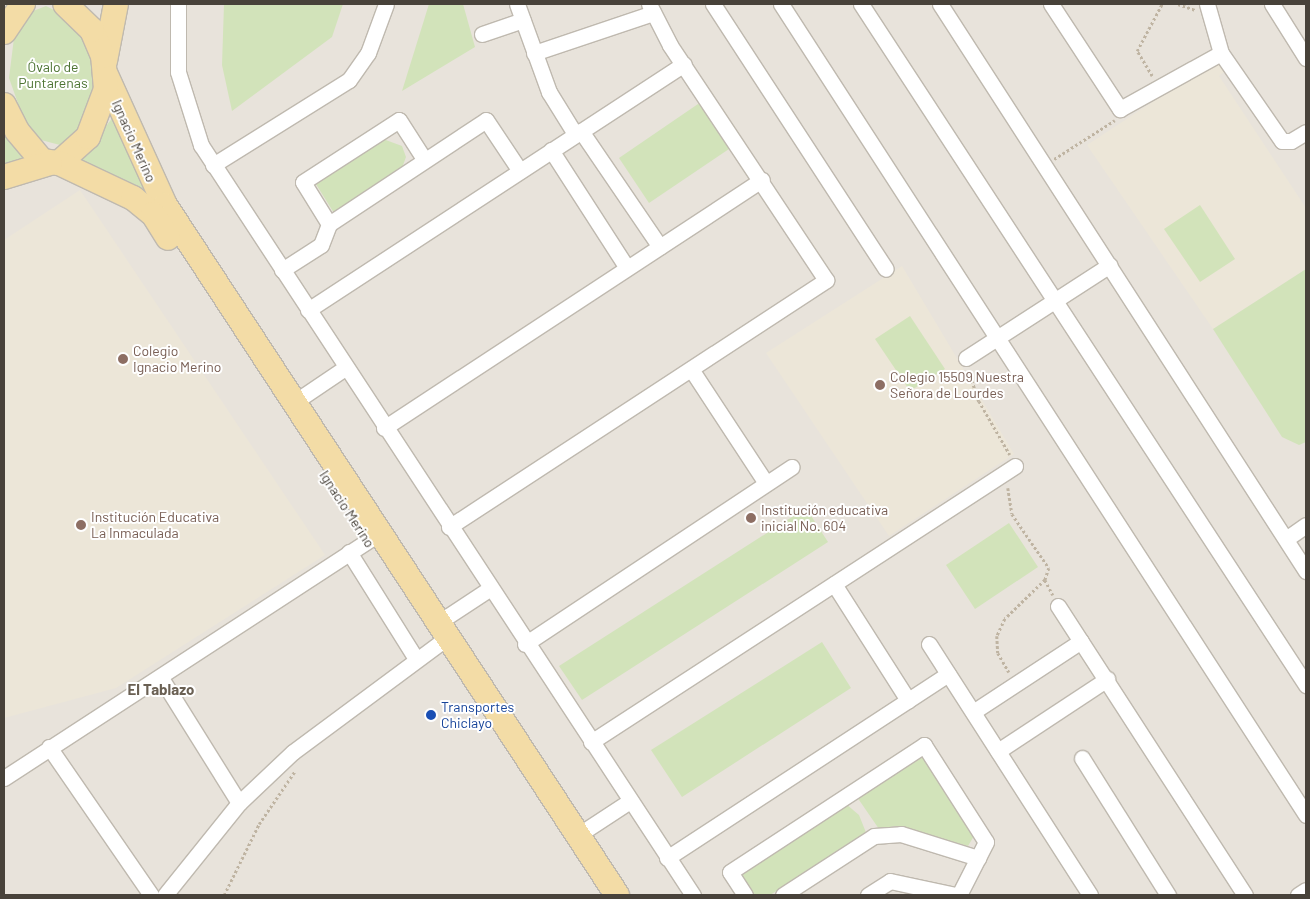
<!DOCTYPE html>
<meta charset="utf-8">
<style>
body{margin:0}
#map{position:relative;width:1310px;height:899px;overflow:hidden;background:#f4f2ec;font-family:Barlow,sans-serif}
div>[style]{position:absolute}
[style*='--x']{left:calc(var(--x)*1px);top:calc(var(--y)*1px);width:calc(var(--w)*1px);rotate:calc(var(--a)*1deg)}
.residential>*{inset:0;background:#e8e3db}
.education>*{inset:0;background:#ece6d8}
.green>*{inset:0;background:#d2e3ba}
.path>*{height:2.5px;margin-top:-1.25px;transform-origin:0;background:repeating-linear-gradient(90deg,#bfb4a2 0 2.5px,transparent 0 5px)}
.roads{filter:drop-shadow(1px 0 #bfb9af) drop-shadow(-1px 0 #bfb9af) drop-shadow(0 1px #bfb9af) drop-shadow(0 -1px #bfb9af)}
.minor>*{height:15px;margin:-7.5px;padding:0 7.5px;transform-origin:7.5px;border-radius:7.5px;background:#fff}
.primary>*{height:24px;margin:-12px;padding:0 12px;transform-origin:12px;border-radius:12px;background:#f3dca6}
.dots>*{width:14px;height:14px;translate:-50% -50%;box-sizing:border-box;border:2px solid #fff;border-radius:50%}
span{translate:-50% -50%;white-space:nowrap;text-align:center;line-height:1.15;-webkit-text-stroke:4px #fff;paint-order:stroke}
.park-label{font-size:14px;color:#4d7433}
.street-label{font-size:14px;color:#48423a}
.education-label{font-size:14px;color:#785e54}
.left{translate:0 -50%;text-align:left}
.transit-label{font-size:14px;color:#164399}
.neighbourhood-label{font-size:15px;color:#6a6053;font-weight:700}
.frame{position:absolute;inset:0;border:5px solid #48423a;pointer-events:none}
</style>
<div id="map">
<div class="residential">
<div style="clip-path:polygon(4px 4px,1306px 4px,1306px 895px,4px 895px)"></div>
</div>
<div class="education">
<div style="clip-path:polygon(1218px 59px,1226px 70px,1219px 76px,1306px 208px,1306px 269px,1213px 329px,1087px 145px)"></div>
<div style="clip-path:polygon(80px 190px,325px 555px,116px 688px,4px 718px,4px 240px)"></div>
<div style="clip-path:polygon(902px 266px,1014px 454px,889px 536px,766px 353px)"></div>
</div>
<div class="green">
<div style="clip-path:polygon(224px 4px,343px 4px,332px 37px,232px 111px,222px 65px)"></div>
<div style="clip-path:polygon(429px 4px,463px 4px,475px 47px,402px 91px)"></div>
<div style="clip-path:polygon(46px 6px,80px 23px,98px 77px,90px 119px,69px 142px,60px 145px,41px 140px,25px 123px,9px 78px,15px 30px,28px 13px)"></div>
<div style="clip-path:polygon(698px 104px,707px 107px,731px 143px,729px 149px,649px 203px,619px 158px)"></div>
<div style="clip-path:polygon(114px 116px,160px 205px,78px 161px)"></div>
<div style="clip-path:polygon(4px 119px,29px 158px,4px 171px)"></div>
<div style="clip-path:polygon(383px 139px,402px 146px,406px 157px,402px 168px,334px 213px,314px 181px)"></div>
<div style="clip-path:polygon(1200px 205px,1235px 259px,1200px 282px,1164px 229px)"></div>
<div style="clip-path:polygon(1306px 269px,1306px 442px,1299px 445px,1282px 437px,1213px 329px)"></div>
<div style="clip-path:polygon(910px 316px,945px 369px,910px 391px,875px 339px)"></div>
<div style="clip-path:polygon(806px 508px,828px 542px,582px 700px,559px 666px)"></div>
<div style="clip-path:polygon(1009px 523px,1038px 567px,975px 609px,946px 565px)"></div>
<div style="clip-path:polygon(822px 642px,851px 688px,682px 797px,651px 750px)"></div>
<div style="clip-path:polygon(923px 756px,974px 836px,968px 846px,896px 826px,879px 829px,857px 797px)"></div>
<div style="clip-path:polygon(846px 804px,859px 815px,867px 835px,770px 895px,754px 895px,741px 873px)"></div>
</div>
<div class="path">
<div style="--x:1178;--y:4;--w:18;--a:19"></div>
<div style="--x:1152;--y:76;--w:29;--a:-121"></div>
<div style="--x:1137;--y:51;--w:53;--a:-62"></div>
<div style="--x:1054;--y:159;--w:72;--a:-32.6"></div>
<div style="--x:969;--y:371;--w:32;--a:72"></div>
<div style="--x:979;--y:401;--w:62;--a:60.1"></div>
<div style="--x:1008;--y:488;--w:26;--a:81"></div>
<div style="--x:1012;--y:514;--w:65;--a:55.6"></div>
<div style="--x:1049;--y:568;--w:13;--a:108"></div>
<div style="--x:1045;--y:580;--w:56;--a:135.7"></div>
<div style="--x:1005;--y:619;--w:19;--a:115"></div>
<div style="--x:997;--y:636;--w:17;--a:87"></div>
<div style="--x:998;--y:653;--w:22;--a:60"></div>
<div style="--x:1045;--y:580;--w:17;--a:62"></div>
<div style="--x:224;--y:895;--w:79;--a:-63.8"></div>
<div style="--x:259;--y:824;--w:64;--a:-55.8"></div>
</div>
<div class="roads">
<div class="minor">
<div style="--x:178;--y:4;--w:68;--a:90"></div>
<div style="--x:178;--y:72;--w:77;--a:72.5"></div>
<div style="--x:201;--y:145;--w:897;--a:56.74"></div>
<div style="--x:517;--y:4;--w:94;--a:70"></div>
<div style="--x:549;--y:92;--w:49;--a:58.2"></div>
<div style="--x:713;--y:4;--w:316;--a:56.9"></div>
<div style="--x:781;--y:4;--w:966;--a:57.08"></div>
<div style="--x:861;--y:4;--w:814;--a:56.84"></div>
<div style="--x:940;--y:4;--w:675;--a:57.16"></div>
<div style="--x:1051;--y:4;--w:126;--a:56.7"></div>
<div style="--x:1120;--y:109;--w:115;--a:-29"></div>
<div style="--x:1207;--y:4;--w:51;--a:74.1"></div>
<div style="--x:1221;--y:53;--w:107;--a:55.3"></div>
<div style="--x:1282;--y:141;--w:9;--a:0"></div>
<div style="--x:1291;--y:141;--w:17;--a:-31"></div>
<div style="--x:1272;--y:4;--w:64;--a:57.8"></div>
<div style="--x:482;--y:34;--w:43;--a:-18.9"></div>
<div style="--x:534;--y:53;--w:126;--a:-18.6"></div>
<div style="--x:581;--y:131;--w:140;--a:55.7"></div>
<div style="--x:551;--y:150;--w:140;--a:57.2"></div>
<div style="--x:213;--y:165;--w:160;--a:-32"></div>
<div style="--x:349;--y:80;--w:33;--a:-55"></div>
<div style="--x:368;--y:53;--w:52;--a:-69.8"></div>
<div style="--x:329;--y:224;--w:49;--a:-121.8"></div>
<div style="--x:303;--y:182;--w:114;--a:-32.9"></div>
<div style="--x:399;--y:120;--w:46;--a:57.3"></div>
<div style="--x:282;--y:270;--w:46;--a:-32.7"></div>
<div style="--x:321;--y:245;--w:22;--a:-69"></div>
<div style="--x:329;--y:224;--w:188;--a:-33.5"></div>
<div style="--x:486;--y:120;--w:61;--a:56.3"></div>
<div style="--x:308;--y:310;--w:449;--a:-33.2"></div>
<div style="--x:966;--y:358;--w:171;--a:-32.9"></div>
<div style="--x:691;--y:369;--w:136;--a:56.7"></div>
<div style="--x:296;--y:401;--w:59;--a:-34"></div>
<div style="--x:384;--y:428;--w:452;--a:-33.3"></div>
<div style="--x:449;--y:527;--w:451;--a:-33.2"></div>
<div style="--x:826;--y:280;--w:282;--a:-123.6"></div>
<div style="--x:670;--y:45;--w:46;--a:-117.1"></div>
<div style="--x:1286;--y:539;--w:24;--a:-35"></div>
<div style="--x:349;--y:552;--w:126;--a:57.9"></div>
<div style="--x:834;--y:584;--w:138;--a:57.5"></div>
<div style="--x:1058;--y:606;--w:344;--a:57.1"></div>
<div style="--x:439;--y:622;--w:60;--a:-33.4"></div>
<div style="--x:525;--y:644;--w:320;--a:-33.6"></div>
<div style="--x:929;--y:644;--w:298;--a:57.3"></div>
<div style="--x:161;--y:678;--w:147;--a:58"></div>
<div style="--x:973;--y:712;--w:129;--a:-33.3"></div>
<div style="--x:591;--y:742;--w:506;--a:-33.06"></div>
<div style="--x:49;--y:747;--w:180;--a:55.4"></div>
<div style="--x:998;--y:751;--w:131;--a:-33.4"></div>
<div style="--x:1082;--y:758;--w:162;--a:57.9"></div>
<div style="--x:4;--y:778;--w:450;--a:-33.1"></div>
<div style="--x:578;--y:835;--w:62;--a:-33.2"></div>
<div style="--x:667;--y:858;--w:336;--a:-33.2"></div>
<div style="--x:165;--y:895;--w:118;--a:-51.2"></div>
<div style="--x:239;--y:803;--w:74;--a:-43.4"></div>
<div style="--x:293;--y:752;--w:193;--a:-36.6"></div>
<div style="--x:745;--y:895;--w:27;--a:-123"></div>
<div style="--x:730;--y:872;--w:232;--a:-33.2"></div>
<div style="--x:924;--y:745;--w:115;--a:57.4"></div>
<div style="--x:986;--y:842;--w:59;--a:117"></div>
<div style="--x:783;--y:895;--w:108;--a:-33"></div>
<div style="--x:874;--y:836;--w:27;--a:-4"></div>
<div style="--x:901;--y:834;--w:81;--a:17.3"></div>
<div style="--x:868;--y:895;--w:26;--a:-32"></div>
<div style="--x:890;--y:881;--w:66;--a:12.2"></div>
<div style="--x:1298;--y:895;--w:9;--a:-32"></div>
</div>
<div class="primary">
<div style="--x:4;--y:32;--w:34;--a:-56"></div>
<div style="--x:105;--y:61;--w:58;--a:-79.1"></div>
<div style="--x:106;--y:75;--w:143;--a:65.6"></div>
<div style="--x:165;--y:205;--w:825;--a:56.77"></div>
<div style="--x:4;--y:105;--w:29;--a:63"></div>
<div style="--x:17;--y:131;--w:39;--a:50"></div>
<div style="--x:42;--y:161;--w:17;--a:7"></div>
<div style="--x:59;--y:163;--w:39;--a:-42"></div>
<div style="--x:88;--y:137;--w:51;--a:-69.4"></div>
<div style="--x:106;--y:89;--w:33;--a:-95"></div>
<div style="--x:103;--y:56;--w:28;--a:-113"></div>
<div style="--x:92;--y:30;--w:37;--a:-136"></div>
<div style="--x:59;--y:163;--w:82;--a:25.3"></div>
<div style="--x:133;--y:198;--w:26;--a:39"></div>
<div style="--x:153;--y:214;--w:28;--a:58"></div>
<div style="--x:4;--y:177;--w:48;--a:-16.9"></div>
</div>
</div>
<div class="dots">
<div style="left:123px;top:359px;background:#8d6e63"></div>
<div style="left:880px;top:385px;background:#8d6e63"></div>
<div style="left:751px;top:518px;background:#8d6e63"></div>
<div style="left:81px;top:525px;background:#8d6e63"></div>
<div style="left:431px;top:715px;background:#1a4fb4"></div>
</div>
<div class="park-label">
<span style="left:53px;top:75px">Óvalo de<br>Puntarenas</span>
</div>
<div class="street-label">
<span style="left:134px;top:141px;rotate:66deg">Ignacio Merino</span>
<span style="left:347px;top:509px;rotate:57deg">Ignacio Merino</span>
</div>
<div class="education-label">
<span class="left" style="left:133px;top:359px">Colegio<br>Ignacio Merino</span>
<span class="left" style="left:890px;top:385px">Colegio 15509 Nuestra<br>Señora de Lourdes</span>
<span class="left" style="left:761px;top:518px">Institución educativa<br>inicial No. 604</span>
<span class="left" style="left:91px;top:525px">Institución Educativa<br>La Inmaculada</span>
</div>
<div class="transit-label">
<span class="left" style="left:441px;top:715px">Transportes<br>Chiclayo</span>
</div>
<div class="neighbourhood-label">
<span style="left:161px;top:690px">El Tablazo</span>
</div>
<div class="frame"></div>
</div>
